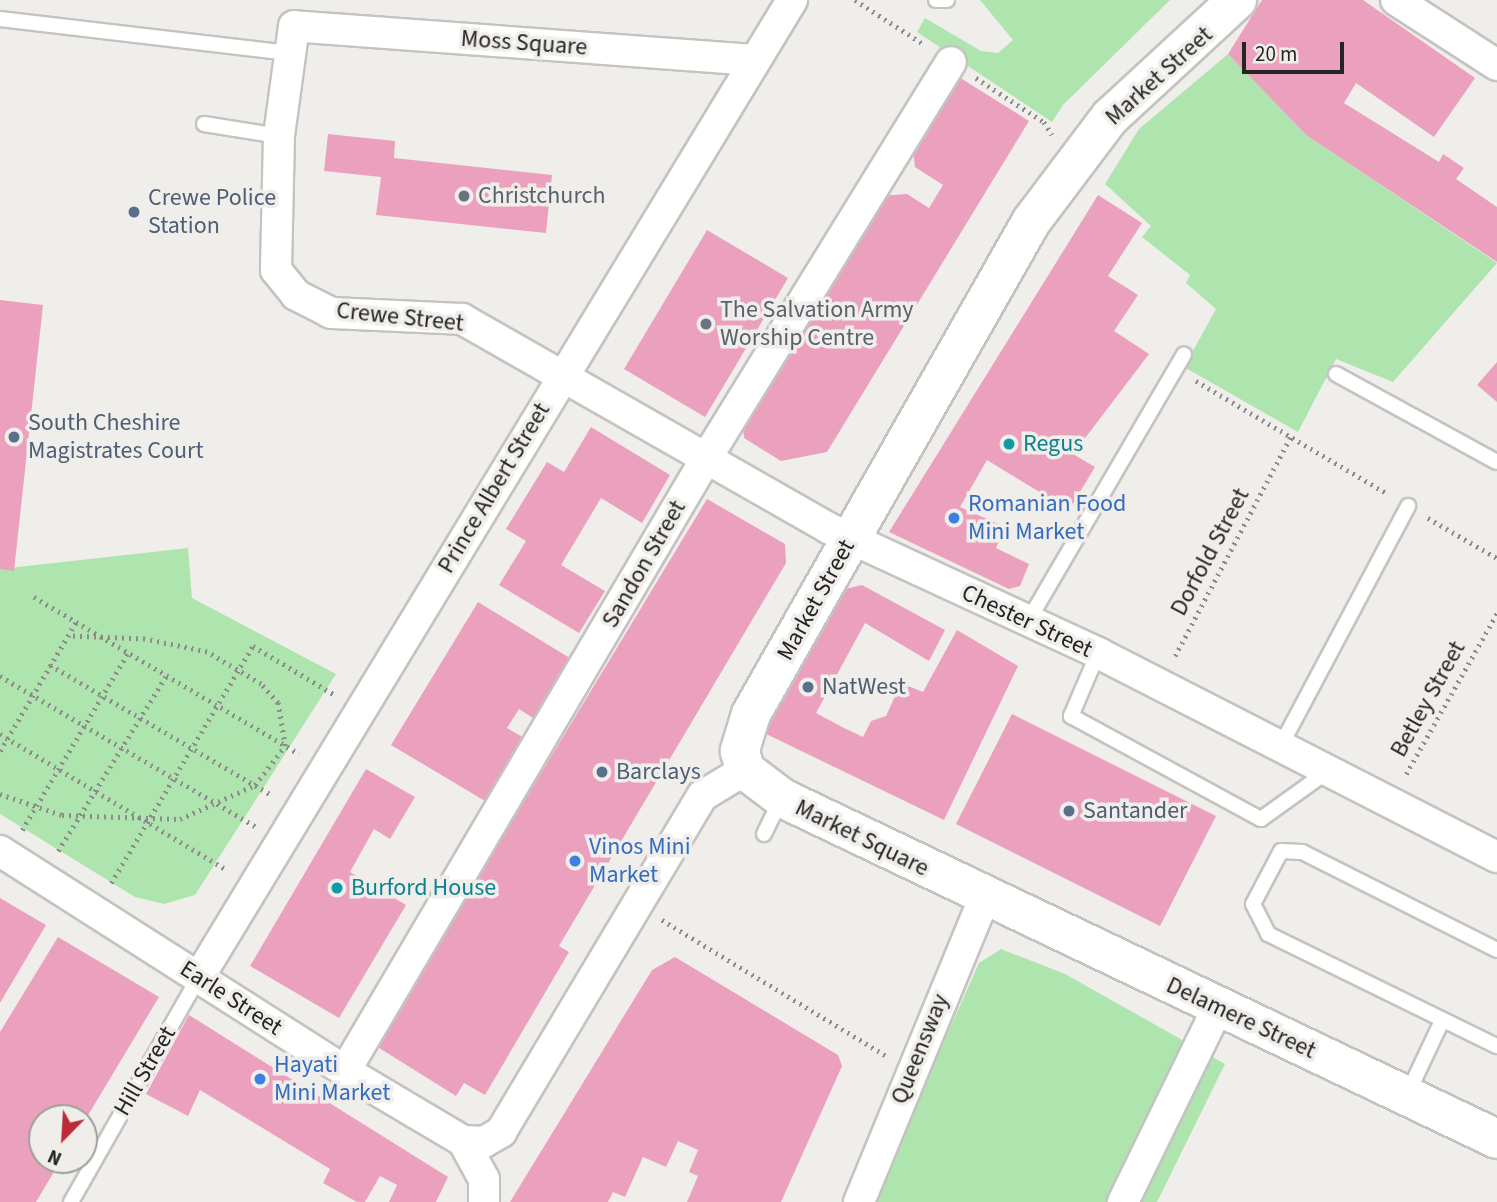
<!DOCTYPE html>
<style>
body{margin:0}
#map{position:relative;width:1497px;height:1202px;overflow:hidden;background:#f0eeeb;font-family:"Source Sans 3",sans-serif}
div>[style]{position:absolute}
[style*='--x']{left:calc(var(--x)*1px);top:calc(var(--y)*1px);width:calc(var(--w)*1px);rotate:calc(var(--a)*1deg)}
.green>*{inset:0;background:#aee5af}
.building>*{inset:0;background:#eba1be}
.path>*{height:4.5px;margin-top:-2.25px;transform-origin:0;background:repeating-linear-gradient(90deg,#8d8c8a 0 2px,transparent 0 7px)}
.roads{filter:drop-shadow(2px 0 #c5c3c0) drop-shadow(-2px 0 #c5c3c0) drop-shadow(0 2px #c5c3c0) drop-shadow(0 -2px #c5c3c0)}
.lane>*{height:14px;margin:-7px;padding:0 7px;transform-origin:7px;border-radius:7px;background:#fff}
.street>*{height:30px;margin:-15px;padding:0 15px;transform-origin:15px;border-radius:15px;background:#fff}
.secondary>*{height:38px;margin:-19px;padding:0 19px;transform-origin:19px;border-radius:19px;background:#fff}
.dots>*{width:19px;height:19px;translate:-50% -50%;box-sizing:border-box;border:4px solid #f0eeeb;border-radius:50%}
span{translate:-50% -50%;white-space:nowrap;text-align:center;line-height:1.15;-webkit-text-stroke:7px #f0eeeb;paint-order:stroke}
.street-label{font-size:24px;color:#262524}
.worship-label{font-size:24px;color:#5b616d}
.left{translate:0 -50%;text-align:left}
.service-label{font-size:24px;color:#4e5e75}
.culture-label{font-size:24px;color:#0d838f}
.shop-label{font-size:24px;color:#366cbe}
.north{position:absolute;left:28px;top:1104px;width:70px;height:70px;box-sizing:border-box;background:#f0eeeb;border:2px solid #9f9e9b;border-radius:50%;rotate:204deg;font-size:19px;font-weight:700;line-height:28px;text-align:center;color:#262524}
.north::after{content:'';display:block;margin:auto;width:24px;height:32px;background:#bc2b39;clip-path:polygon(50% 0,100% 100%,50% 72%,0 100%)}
.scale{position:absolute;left:1242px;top:42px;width:102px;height:32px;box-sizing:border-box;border:4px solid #262524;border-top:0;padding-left:9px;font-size:21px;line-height:24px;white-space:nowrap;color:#262524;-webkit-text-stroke:5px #f0eeeb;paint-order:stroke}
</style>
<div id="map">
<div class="green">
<div style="clip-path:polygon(980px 0,1170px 0,1063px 105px,1052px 122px,917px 32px,925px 18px,981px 51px,998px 53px,1013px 40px)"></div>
<div style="clip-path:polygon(1228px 54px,1306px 135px,1497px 263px,1393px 382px,1336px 359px,1298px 432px,1184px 367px,1216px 309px,1186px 283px,1190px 275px,1142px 237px,1151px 226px,1105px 184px,1139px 129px)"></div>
<div style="clip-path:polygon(188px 548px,192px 598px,336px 674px,195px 895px,164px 904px,135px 897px,0 814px,0 569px)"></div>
<div style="clip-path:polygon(1001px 949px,1065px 974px,1225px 1064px,1157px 1202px,872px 1202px,979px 963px)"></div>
</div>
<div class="building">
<div style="clip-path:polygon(1262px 0,1363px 0,1475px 78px,1434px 137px,1356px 83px,1344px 103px,1439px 162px,1443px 154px,1464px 168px,1456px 179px,1497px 207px,1497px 262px,1306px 135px,1228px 54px)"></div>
<div style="clip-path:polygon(954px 74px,1029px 121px,827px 452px,781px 461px,744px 438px,742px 418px,878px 196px,907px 194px,929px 208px,943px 185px,915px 167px,912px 142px)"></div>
<div style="clip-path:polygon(328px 134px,395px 141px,394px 158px,552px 175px,546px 233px,376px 215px,381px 177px,324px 171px)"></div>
<div style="clip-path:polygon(1098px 195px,1142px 223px,1108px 276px,1138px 295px,1114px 331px,1149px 354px,1073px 454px,1095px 467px,1069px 510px,987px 460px,960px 507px,1005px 527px,996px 548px,1029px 564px,1020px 586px,1009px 589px,889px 532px)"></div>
<div style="clip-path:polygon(707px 230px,788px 278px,705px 417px,624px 369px)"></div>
<div style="clip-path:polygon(0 300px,43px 305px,14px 571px,0 569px)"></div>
<div style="clip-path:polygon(1497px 362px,1497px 402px,1477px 385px)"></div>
<div style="clip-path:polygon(591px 427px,670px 475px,642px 523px,601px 498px,561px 565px,605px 591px,579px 633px,499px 585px,526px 541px,506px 529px,547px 462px,564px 472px)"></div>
<div style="clip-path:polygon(707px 499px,785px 544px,786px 563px,559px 946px,569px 952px,485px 1095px,464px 1083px,456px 1096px,376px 1046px)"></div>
<div style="clip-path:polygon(862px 585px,945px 630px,929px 661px,865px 623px,816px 713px,842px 727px,863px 737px,871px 721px,886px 716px,901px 683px,923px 692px,957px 630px,1018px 666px,944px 820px,760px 731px,841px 590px)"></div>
<div style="clip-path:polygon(478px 602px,573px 660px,536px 720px,519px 709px,507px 728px,524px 738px,485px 801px,391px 745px)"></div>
<div style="clip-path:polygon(1012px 714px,1216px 816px,1160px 926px,956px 824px)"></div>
<div style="clip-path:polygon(366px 769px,415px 797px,390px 839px,374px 829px,350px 872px,406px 905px,339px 1018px,250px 966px)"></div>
<div style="clip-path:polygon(0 898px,46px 925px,0 1003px)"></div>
<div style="clip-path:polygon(58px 937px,159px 997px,84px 1122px,42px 1118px,42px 1160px,61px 1160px,36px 1202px,0 1202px,0 1032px)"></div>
<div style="clip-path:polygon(675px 957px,838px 1055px,842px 1066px,781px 1202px,687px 1202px,698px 1176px,689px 1172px,698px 1150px,678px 1141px,666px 1167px,643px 1157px,625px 1197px,613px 1192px,608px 1202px,510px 1202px,652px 970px)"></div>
<div style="clip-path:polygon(189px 1015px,448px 1177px,436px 1202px,389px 1202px,397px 1185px,380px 1176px,365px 1202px,357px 1202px,323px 1183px,330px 1169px,200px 1090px,188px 1116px,146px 1094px)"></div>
</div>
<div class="path">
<div style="--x:855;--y:0;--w:83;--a:32.7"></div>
<div style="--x:976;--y:78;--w:81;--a:32.9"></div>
<div style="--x:1044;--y:122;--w:15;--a:58"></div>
<div style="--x:1196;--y:381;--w:223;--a:30.5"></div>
<div style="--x:1428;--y:518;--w:80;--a:30.1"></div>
<div style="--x:34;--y:597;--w:308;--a:30.6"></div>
<div style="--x:1175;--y:656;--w:249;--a:-62.2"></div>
<div style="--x:50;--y:665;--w:257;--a:30.4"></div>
<div style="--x:0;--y:676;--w:297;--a:30.5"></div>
<div style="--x:0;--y:734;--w:263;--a:30.9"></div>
<div style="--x:0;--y:751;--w:150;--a:-59.5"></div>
<div style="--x:1406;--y:774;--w:185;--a:-60.5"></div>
<div style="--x:0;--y:794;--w:65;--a:18.7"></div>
<div style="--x:62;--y:815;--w:118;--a:1.9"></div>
<div style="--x:180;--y:819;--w:82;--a:-24.4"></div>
<div style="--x:255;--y:785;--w:49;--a:-52.4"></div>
<div style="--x:285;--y:746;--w:44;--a:-99.2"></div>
<div style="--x:278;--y:703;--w:25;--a:-132"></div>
<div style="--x:261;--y:684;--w:63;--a:-149.3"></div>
<div style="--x:207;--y:652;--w:63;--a:-168.2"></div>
<div style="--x:145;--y:639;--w:77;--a:-177.8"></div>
<div style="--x:22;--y:830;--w:206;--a:-59.1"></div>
<div style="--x:58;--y:851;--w:206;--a:-58.3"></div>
<div style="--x:111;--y:883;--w:276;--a:-59.1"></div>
<div style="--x:253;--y:646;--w:96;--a:30.9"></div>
<div style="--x:662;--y:920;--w:261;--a:31.2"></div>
</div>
<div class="roads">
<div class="lane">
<div style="--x:936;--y:0;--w:11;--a:0"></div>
<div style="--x:0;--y:19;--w:293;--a:6.7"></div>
<div style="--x:204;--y:124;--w:76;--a:9.1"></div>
<div style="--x:1336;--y:374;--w:183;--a:28.7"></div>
<div style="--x:1027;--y:623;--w:311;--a:-59.7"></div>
<div style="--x:1098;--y:653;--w:69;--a:113.2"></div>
<div style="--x:1071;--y:716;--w:216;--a:28.5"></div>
<div style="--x:1261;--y:819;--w:82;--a:-35.6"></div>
<div style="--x:1280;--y:747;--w:273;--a:-62"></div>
<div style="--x:764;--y:834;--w:39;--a:-64"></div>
<div style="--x:1497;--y:950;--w:218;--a:-153.3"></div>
<div style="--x:1302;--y:852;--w:21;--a:-177"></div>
<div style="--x:1281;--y:851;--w:60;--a:117.8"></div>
<div style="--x:1253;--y:904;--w:34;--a:63"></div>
<div style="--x:1268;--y:934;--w:255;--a:26.1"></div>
<div style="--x:1407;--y:1095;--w:82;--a:-64.7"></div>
<div style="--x:71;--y:1202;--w:259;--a:-60.4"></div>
</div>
<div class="street">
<div style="--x:1396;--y:0;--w:120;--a:32.8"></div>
<div style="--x:754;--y:60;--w:461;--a:-175.8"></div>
<div style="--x:294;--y:26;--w:111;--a:97.8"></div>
<div style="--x:279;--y:136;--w:134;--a:91.3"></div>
<div style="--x:276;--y:270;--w:32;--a:51"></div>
<div style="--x:296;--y:295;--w:39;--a:27"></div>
<div style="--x:331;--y:313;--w:131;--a:2.6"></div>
<div style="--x:462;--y:319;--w:421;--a:29.7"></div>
<div style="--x:828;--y:528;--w:298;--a:24.8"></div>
<div style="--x:1098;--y:653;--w:448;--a:27.1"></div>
<div style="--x:0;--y:851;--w:409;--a:32.5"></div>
<div style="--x:345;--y:1071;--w:137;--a:30.7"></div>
<div style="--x:463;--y:1141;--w:21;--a:3"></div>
<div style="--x:484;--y:1142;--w:20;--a:-30"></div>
<div style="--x:501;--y:1132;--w:392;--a:-59.1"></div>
<div style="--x:702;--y:796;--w:50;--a:-31.2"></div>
<div style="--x:199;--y:977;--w:1143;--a:-58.74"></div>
<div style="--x:345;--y:1071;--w:713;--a:-59.48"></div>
<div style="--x:707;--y:457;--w:464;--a:-58.3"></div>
<div style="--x:463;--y:1141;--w:43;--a:61.1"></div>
<div style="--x:484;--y:1179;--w:23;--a:90"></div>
<div style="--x:859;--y:1202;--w:329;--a:-67.6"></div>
<div style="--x:1123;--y:1202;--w:217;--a:-64"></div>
</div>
<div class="secondary">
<div style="--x:1237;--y:0;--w:173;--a:137.3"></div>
<div style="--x:1110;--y:117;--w:131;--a:127"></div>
<div style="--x:1031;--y:222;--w:566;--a:119.64"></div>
<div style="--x:751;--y:714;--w:39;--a:107"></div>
<div style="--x:740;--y:751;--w:20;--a:75"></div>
<div style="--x:745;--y:770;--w:46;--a:37.1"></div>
<div style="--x:782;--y:798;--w:792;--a:25.5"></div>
</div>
</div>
<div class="dots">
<div style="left:464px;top:196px;background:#6b7280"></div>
<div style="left:134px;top:212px;background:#5c6f8a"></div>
<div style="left:706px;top:324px;background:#6b7280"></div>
<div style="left:14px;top:437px;background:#5c6f8a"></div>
<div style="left:1009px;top:444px;background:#0f9aa8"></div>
<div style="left:954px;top:518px;background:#3f7fe0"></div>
<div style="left:808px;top:687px;background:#5c6f8a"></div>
<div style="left:602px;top:772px;background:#5c6f8a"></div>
<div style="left:1069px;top:811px;background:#5c6f8a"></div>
<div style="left:575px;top:861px;background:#3f7fe0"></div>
<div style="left:337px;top:888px;background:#0f9aa8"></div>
<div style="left:260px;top:1079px;background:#3f7fe0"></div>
</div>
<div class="street-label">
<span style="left:524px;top:43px;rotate:4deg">Moss Square</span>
<span style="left:1159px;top:76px;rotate:-42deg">Market Street</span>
<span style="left:400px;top:317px;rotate:6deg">Crewe Street</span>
<span style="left:494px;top:488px;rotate:-59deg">Prince Albert Street</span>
<span style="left:1210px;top:552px;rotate:-62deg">Dorfold Street</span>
<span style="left:644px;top:564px;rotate:-60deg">Sandon Street</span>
<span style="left:816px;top:600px;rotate:-61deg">Market Street</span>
<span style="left:1027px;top:621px;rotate:25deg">Chester Street</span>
<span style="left:1428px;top:699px;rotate:-61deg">Betley Street</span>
<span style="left:862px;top:838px;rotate:26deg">Market Square</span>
<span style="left:231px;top:998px;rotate:33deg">Earle Street</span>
<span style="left:1241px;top:1018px;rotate:25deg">Delamere Street</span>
<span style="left:920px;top:1049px;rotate:-68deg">Queensway</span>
<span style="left:145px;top:1071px;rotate:-60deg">Hill Street</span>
</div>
<div class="worship-label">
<span class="left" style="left:478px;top:196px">Christchurch</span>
<span class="left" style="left:720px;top:324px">The Salvation Army<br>Worship Centre</span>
</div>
<div class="service-label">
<span class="left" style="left:148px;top:212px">Crewe Police<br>Station</span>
<span class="left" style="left:28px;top:437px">South Cheshire<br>Magistrates Court</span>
<span class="left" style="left:822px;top:687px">NatWest</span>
<span class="left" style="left:616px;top:772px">Barclays</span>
<span class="left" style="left:1083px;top:811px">Santander</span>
</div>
<div class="culture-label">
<span class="left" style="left:1023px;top:444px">Regus</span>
<span class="left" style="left:351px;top:888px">Burford House</span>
</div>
<div class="shop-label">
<span class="left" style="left:968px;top:518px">Romanian Food<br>Mini Market</span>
<span class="left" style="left:589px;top:861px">Vinos Mini<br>Market</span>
<span class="left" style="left:274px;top:1079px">Hayati<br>Mini Market</span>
</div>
<div class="north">N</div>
<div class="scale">20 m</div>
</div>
